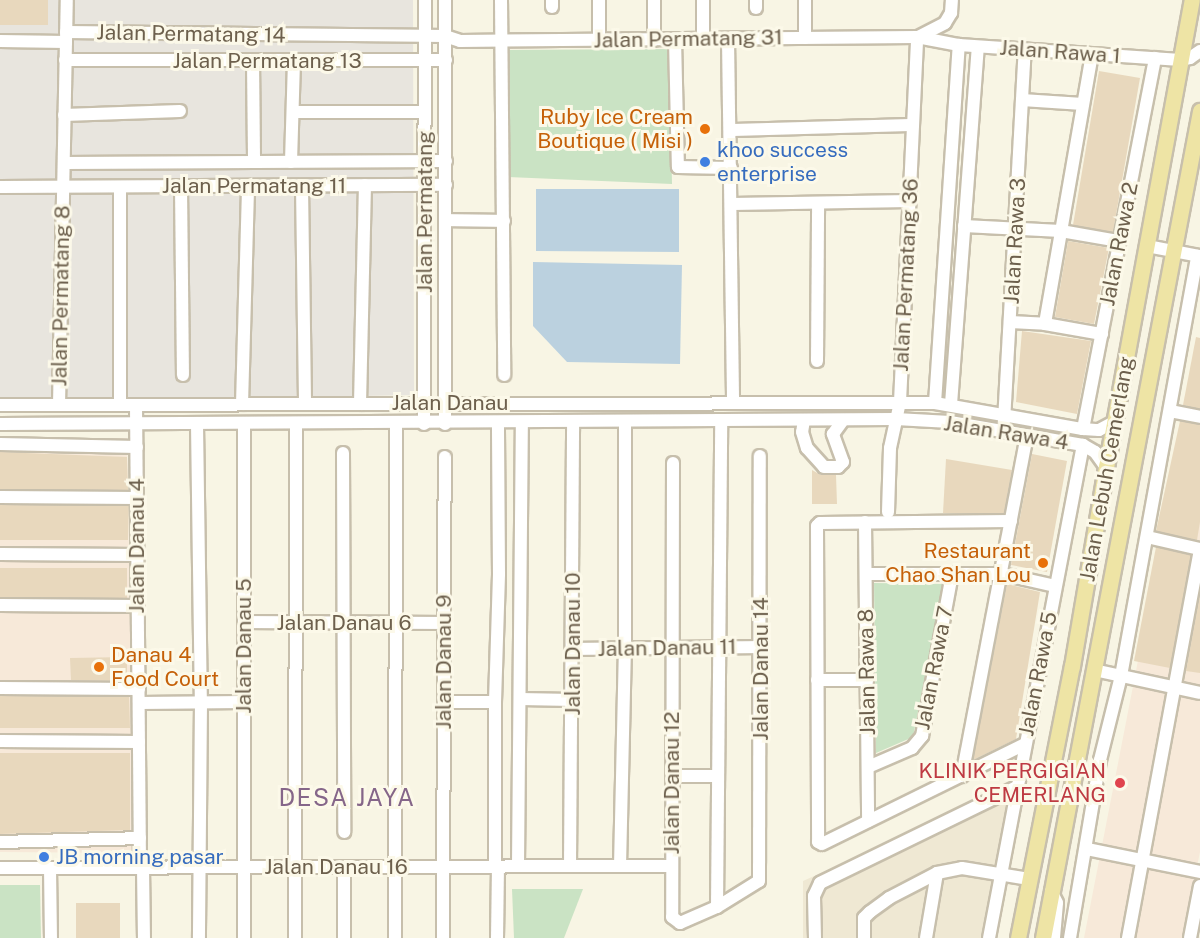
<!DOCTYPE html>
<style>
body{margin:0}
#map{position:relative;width:1200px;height:938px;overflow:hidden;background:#f8f5e4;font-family:"Public Sans",sans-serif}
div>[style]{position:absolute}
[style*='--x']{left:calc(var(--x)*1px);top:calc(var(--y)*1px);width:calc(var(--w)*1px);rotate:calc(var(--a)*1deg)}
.residential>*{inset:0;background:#efe8d3}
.commercial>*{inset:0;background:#f7e9d9}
.industrial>*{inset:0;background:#e8e5de}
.green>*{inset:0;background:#cae3c4}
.water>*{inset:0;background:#bbd1df}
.building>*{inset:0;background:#e8d8bd}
.roads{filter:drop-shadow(2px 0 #c7bfac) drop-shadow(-2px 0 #c7bfac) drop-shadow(0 2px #c7bfac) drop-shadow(0 -2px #c7bfac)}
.minor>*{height:12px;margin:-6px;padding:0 6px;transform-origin:6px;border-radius:6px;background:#fff}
.major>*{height:15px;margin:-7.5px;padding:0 7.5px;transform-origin:7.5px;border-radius:7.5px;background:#eee4a5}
.dots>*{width:16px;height:16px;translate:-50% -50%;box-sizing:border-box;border:3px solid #fcf9e9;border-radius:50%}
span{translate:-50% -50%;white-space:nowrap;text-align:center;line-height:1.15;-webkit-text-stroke:6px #fcf9e9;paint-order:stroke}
.street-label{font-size:21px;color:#6d604d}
.food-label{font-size:21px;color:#c56008}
.right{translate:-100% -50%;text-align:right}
.left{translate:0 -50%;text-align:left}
.shop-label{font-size:21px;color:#366cbe}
.health-label{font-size:21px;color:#be3a42}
.quarter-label{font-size:24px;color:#856689;letter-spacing:1.5px}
</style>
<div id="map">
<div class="residential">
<div style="clip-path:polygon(1006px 791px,1009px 864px,994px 938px,803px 938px,803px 881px)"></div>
</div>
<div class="commercial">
<div style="clip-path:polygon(1200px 342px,1200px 852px,1182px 938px,1084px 938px)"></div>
<div style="clip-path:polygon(0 438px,127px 438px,134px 853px,0 852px)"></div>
</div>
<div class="industrial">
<div style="clip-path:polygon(0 0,413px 0,414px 395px,0 403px)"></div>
</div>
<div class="green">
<div style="clip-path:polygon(669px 49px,672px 184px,506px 177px,506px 50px)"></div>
<div style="clip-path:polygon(874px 583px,943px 584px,913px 737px,876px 753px)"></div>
<div style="clip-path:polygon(0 885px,40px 885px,41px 938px,0 938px)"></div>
<div style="clip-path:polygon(512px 889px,583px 889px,564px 938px,514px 938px)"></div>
</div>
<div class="water">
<div style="clip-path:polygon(536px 189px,679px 189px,679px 252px,536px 251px)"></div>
<div style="clip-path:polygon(533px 262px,682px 265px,680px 364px,567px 362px,533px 326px)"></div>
</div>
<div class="building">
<div style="clip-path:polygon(0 0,48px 0,48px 25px,0 25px)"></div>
<div style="clip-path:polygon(1099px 71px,1140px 78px,1113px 232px,1073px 225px)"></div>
<div style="clip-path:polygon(1068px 241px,1109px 248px,1094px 324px,1055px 317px)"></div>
<div style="clip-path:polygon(1022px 331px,1091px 341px,1077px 414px,1016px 402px)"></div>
<div style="clip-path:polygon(1196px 337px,1200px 338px,1200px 409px,1183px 405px)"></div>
<div style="clip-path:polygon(1180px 421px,1200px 425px,1200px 522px,1197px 540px,1156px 531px)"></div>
<div style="clip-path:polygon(0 452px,127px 457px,128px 490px,0 489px)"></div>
<div style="clip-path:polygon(1032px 454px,1067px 461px,1047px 572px,1011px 565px)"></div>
<div style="clip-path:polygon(946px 459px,1012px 470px,1004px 513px,943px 513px)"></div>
<div style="clip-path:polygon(812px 470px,821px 475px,836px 475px,837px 504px,812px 504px)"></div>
<div style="clip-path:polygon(0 505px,129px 506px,128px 540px,0 540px)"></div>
<div style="clip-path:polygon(1156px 547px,1191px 555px,1170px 668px,1134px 661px)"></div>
<div style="clip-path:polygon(0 568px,127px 568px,127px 598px,0 597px)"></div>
<div style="clip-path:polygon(1007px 584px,1040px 592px,1016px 739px,973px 760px)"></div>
<div style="clip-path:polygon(1200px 595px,1200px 673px,1186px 671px)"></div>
<div style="clip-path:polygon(127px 657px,127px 681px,71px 680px,70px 658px)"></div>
<div style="clip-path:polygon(0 696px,129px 697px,130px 728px,0 728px)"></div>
<div style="clip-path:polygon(0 753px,130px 753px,130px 830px,0 834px)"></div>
<div style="clip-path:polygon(76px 903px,120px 903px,120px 938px,76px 938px)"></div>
</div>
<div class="roads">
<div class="minor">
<div style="--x:445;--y:0;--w:424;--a:90"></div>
<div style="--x:501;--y:0;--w:375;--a:89.5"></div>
<div style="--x:552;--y:0;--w:7;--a:90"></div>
<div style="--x:756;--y:8;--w:8;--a:-90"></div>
<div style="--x:66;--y:32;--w:379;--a:0.6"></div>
<div style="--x:445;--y:36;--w:16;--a:18"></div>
<div style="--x:460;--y:41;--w:457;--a:-0.5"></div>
<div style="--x:917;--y:37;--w:43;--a:10.8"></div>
<div style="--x:959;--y:45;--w:222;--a:3.9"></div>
<div style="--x:1180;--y:60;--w:10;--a:-11"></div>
<div style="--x:1190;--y:58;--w:12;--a:-35"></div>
<div style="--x:918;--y:37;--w:30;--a:-27"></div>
<div style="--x:945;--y:23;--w:12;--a:-59"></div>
<div style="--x:951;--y:13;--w:13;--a:-86"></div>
<div style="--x:805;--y:38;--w:38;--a:-90"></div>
<div style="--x:675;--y:39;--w:128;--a:88.7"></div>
<div style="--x:678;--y:167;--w:53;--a:1.1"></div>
<div style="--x:703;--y:39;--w:39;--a:-90"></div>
<div style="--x:728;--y:39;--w:364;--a:89.2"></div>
<div style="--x:599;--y:40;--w:40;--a:-90"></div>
<div style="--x:654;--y:40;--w:40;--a:-90"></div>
<div style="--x:0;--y:41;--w:66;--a:0.9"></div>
<div style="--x:1092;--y:54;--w:274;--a:99.9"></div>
<div style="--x:1045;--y:324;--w:58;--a:10"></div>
<div style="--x:65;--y:60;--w:381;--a:0"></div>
<div style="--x:253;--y:61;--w:101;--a:89.4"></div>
<div style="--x:1022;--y:100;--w:61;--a:3.8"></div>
<div style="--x:293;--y:112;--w:132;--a:0"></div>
<div style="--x:64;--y:115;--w:116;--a:-2"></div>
<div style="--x:730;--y:130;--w:183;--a:-1.6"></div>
<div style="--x:291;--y:162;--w:101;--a:-88.3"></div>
<div style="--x:64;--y:163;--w:382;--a:-0.3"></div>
<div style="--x:302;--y:186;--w:218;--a:89.2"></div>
<div style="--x:0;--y:187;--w:446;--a:-0.3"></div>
<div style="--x:181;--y:187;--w:188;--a:89.4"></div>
<div style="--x:732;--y:204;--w:178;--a:-1"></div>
<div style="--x:446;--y:220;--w:58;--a:1"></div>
<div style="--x:964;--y:226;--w:97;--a:3"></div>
<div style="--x:1061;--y:231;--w:59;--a:9.8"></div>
<div style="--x:1147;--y:246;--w:54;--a:10.7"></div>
<div style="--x:1010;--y:322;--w:35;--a:3"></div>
<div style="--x:817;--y:361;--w:158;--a:-89.6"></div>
<div style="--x:935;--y:403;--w:359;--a:-86.2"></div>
<div style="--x:242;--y:404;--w:218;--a:-88.4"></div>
<div style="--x:360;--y:404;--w:219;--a:-88.7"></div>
<div style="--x:951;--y:404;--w:358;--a:-85.7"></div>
<div style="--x:0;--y:405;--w:935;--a:-0.12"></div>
<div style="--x:935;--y:403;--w:150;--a:10"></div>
<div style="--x:1083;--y:429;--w:16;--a:4"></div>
<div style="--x:1099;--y:430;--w:17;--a:-28"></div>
<div style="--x:59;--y:405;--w:405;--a:-88.9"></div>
<div style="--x:120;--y:405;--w:218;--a:-90"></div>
<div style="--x:136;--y:405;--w:463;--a:89.5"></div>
<div style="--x:1170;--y:411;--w:31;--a:11"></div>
<div style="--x:804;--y:420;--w:12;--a:99"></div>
<div style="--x:802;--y:432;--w:17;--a:73"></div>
<div style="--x:807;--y:448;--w:25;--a:48"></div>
<div style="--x:824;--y:467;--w:14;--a:0"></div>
<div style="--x:838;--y:467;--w:7;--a:-45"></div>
<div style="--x:843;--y:462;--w:30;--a:-110"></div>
<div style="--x:833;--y:434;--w:17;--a:-54"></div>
<div style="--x:1004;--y:421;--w:372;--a:-86.8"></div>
<div style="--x:0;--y:424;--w:896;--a:-0.32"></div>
<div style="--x:896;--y:419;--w:54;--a:3.2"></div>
<div style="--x:950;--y:422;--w:135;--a:9.8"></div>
<div style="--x:1083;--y:445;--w:14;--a:30"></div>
<div style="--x:1095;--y:452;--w:19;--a:54"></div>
<div style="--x:197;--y:424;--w:278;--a:89.2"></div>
<div style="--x:201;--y:702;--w:236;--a:90.5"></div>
<div style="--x:424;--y:424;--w:424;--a:-89.9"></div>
<div style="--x:1083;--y:429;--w:378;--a:-79"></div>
<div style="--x:0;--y:444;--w:137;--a:1.3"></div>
<div style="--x:343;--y:453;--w:379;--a:89.8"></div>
<div style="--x:673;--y:463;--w:454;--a:90.1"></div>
<div style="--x:672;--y:917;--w:10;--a:37"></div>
<div style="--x:680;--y:923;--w:40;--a:-23.4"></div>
<div style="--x:717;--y:907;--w:49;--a:-31.8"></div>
<div style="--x:759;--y:881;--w:425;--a:-89.9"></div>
<div style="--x:0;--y:497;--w:137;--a:0.4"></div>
<div style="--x:888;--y:512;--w:64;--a:-88.2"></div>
<div style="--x:890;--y:448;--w:47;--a:-77.7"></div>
<div style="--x:900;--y:402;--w:365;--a:-87.3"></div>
<div style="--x:1011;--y:521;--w:191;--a:179.4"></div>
<div style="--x:820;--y:523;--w:4;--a:135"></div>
<div style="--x:817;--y:526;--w:316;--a:89.8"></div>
<div style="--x:818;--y:842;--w:4;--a:27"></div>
<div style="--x:822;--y:844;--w:224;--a:-26.2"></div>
<div style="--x:865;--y:522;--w:299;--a:89.4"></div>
<div style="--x:1147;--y:537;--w:54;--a:12.8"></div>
<div style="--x:0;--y:554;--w:138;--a:0.4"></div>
<div style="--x:866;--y:574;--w:136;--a:0"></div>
<div style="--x:1002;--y:574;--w:54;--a:12.8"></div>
<div style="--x:0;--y:605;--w:138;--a:0.4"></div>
<div style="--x:244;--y:622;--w:200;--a:0.3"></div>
<div style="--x:573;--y:649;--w:187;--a:-0.6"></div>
<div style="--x:1094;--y:670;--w:108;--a:12.2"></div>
<div style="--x:817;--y:680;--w:50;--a:0"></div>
<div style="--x:0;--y:688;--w:139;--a:0.4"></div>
<div style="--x:520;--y:699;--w:53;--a:1.1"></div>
<div style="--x:444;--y:702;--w:51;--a:0"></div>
<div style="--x:139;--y:703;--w:105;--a:-0.5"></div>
<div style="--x:0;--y:741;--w:139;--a:0.4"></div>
<div style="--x:868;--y:767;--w:48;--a:-23.4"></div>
<div style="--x:912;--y:748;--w:16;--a:-50"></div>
<div style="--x:922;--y:736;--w:165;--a:-79.5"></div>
<div style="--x:672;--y:776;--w:46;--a:0"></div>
<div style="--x:962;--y:776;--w:346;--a:-79.2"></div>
<div style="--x:0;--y:842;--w:140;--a:-1.6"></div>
<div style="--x:1087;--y:849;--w:115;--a:11.5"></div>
<div style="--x:518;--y:866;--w:443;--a:-89.5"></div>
<div style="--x:570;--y:866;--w:444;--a:-89.6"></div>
<div style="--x:620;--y:866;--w:217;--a:-88.7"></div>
<div style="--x:625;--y:649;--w:227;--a:-90"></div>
<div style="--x:344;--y:867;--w:71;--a:90"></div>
<div style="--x:495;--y:867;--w:165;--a:-90"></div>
<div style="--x:495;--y:702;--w:128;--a:-88.2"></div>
<div style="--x:499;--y:574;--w:151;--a:-90.4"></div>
<div style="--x:0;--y:868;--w:672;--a:-0.17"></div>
<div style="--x:50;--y:868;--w:70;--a:89.2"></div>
<div style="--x:143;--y:868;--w:70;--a:89.2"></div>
<div style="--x:1051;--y:891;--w:13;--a:63"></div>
<div style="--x:1057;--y:903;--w:35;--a:95"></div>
<div style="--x:717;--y:907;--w:486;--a:-89.5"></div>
<div style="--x:244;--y:938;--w:514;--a:-90"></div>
<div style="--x:295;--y:938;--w:514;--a:-89.89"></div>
<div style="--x:395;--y:938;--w:514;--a:-89.89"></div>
<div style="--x:443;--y:938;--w:481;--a:-89.8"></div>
<div style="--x:497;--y:938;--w:72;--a:-89.2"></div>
<div style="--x:815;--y:938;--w:42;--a:-91.4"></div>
<div style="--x:814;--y:896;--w:14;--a:-65"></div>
<div style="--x:820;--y:883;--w:219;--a:-26"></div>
<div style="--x:864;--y:938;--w:20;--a:-90"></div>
<div style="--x:864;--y:918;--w:8;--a:-45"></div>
<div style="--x:870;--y:912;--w:24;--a:-36"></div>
<div style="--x:889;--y:898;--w:54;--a:-27.5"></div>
<div style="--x:937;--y:873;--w:25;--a:-11"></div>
<div style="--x:962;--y:868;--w:68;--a:9.3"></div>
<div style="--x:926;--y:938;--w:66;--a:-80.4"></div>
<div style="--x:989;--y:938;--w:502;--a:-79.21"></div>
<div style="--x:1070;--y:938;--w:181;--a:-80.4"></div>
<div style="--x:1100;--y:760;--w:87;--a:-76"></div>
<div style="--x:1121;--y:676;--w:427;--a:-79.7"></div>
<div style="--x:1128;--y:938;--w:395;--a:-79.5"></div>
<div style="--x:1190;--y:938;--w:53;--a:-79.1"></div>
</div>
<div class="major">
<div style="--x:1018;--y:938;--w:277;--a:-78.8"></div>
<div style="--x:1072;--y:666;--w:202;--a:-80.3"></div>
<div style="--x:1106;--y:467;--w:475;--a:-79.6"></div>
<div style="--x:1043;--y:938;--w:842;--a:-79.25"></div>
</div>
</div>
<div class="dots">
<div style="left:705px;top:129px;background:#e8710a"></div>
<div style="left:705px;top:162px;background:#3f7fe0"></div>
<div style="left:1043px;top:563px;background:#e8710a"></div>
<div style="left:99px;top:667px;background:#e8710a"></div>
<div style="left:1120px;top:783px;background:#e0444e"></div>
<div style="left:44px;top:857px;background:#3f7fe0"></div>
</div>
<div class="street-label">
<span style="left:191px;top:34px;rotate:1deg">Jalan Permatang 14</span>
<span style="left:688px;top:39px;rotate:-1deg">Jalan Permatang 31</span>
<span style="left:1060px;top:52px;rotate:4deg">Jalan Rawa 1</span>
<span style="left:267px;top:61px">Jalan Permatang 13</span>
<span style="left:254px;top:186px">Jalan Permatang 11</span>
<span style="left:425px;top:212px;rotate:-90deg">Jalan Permatang</span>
<span style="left:1015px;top:241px;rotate:-87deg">Jalan Rawa 3</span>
<span style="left:1119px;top:244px;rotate:-79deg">Jalan Rawa 2</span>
<span style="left:906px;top:275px;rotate:-87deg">Jalan Permatang 36</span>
<span style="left:61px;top:296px;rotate:-89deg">Jalan Permatang 8</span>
<span style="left:450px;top:403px">Jalan Danau</span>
<span style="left:1006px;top:433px;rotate:9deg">Jalan Rawa 4</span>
<span style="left:1107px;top:469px;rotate:-80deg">Jalan Lebuh Cemerlang</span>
<span style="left:137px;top:546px;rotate:-90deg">Jalan Danau 4</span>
<span style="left:344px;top:623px">Jalan Danau 6</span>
<span style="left:573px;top:644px;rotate:-90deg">Jalan Danau 10</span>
<span style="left:244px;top:646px;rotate:-90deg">Jalan Danau 5</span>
<span style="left:667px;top:648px;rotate:-1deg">Jalan Danau 11</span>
<span style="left:444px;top:662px;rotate:-90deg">Jalan Danau 9</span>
<span style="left:934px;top:668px;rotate:-79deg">Jalan Rawa 7</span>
<span style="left:761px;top:669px;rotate:-90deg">Jalan Danau 14</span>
<span style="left:867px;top:672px;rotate:-91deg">Jalan Rawa 8</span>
<span style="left:1038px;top:674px;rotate:-79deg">Jalan Rawa 5</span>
<span style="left:672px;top:783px;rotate:-90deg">Jalan Danau 12</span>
<span style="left:336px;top:867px">Jalan Danau 16</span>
</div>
<div class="food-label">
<span class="right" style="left:693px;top:129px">Ruby Ice Cream<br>Boutique ( Misi )</span>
<span class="right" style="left:1031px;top:563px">Restaurant<br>Chao Shan Lou</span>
<span class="left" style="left:111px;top:667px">Danau 4<br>Food Court</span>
</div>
<div class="shop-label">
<span class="left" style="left:717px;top:162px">khoo success<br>enterprise</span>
<span class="left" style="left:56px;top:857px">JB morning pasar</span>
</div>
<div class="health-label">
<span class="right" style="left:1106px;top:783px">KLINIK PERGIGIAN<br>CEMERLANG</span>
</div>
<div class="quarter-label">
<span style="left:347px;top:798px">DESA JAYA</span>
</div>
</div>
